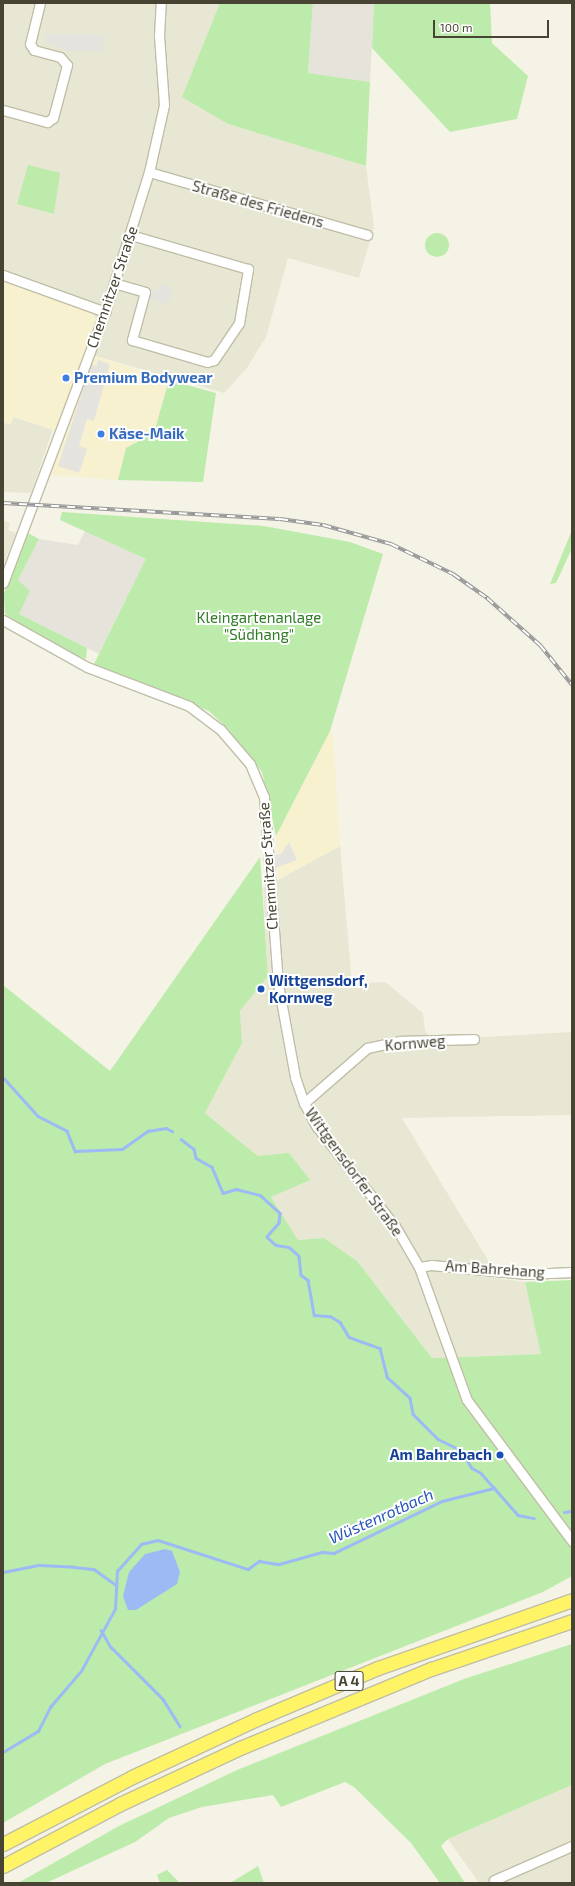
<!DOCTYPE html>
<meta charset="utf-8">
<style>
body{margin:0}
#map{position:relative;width:575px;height:1886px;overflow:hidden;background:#f4f3e5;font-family:"Exo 2",sans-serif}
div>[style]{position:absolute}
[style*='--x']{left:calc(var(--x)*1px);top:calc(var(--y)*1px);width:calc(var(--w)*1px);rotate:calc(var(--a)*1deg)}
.residential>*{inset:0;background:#e8e7d3}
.commercial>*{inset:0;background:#f7f1cf}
.industrial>*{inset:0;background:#e6e4da}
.green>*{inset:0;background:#bdebab}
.round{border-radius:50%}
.parking>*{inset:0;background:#e4e3de}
.water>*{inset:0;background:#9dbaf5}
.stream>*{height:2.5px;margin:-1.25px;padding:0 1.25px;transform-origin:1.25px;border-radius:1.25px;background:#9dbaf5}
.roads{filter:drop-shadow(1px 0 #c0bea7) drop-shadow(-1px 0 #c0bea7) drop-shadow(0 1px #c0bea7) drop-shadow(0 -1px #c0bea7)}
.minor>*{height:9px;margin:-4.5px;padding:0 4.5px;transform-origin:4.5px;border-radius:4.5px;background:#fff}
.highway>*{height:13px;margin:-6.5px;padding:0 6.5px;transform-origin:6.5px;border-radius:6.5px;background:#fff465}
.rail>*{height:4px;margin-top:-2px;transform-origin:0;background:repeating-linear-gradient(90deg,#fff 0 8px,#969696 0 16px);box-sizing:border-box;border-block:1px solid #969696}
.dots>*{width:11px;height:11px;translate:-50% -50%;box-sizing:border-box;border:2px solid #fff;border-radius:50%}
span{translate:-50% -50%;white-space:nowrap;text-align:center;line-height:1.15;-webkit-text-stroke:4px #fff;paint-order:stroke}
.shield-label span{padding:1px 3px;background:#fff;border:1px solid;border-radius:3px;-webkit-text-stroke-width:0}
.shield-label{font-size:14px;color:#474434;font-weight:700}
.street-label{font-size:15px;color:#474434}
.shop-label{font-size:15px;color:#366cbe;font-weight:700}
.left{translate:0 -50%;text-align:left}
.park-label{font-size:15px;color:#2e7c24}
.transit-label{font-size:15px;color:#164399;font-weight:700}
.right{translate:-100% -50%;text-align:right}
.water-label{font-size:16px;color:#2755b9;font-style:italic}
.frame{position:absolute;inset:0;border:4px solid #474434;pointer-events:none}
.scale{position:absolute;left:433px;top:20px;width:116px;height:18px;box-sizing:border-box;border:2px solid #474434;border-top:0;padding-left:5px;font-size:12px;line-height:14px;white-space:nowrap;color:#474434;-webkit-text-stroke:3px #fff;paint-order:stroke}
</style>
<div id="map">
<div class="residential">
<div style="clip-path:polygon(3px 3px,220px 3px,211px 31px,228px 124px,366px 166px,374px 227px,359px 278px,288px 258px,266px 337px,247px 368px,224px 393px,85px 353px,92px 313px,3px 280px)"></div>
<div style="clip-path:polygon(13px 417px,53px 429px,31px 493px,3px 492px,3px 422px,10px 424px)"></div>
<div style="clip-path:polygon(3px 520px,10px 523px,8px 530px,16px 533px,3px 566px)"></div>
<div style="clip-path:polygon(340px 846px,352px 984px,385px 982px,423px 1013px,425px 1031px,433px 1040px,572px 1032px,572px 1115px,402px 1118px,492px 1267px,494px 1278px,525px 1282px,542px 1354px,432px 1358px,357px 1261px,324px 1238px,298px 1240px,271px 1197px,258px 1156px,205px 1113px,242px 1043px,240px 1011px,268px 976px,263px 888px)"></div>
<div style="clip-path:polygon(572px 1785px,572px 1883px,479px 1883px,448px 1839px)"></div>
</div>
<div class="commercial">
<div style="clip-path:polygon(3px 280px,92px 313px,96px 319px,85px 353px,169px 380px,154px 433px,126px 448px,118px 480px,51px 475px,65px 434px,14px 417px,10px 425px,3px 422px)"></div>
<div style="clip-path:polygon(330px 731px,333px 734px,340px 846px,279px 879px,276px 836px)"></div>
</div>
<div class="industrial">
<div style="clip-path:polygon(313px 3px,374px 3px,370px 82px,308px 73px)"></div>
<div style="clip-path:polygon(85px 531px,147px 559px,99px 654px,19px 614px,18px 580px,39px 539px,78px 545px)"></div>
</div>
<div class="green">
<div style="clip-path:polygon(220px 3px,313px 3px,308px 73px,370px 82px,366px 166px,228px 124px,182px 97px)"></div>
<div style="clip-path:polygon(374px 3px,490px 3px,492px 43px,528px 76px,517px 119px,450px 132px,372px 48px)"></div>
<div style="clip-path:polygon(28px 165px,60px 173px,54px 214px,17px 204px)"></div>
<div class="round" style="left:425px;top:233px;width:24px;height:24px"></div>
<div style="clip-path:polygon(169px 380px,216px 393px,203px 482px,118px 480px,126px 448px,154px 433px)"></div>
<div style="clip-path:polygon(62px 512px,264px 526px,350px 542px,383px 554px,330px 731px,276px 836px,262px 772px,228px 729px,209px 711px,94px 664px,146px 559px,60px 520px)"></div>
<div style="clip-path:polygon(572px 530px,572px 548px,556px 583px,550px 584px)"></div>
<div style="clip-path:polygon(28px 533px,39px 539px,18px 580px,30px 591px,19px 614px,87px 648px,86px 659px,45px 642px,5px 614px,4px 593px)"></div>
<div style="clip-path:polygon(260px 857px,268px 976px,240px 1011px,242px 1043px,205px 1113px,258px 1156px,289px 1153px,310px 1180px,271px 1197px,298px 1240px,324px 1238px,357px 1261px,432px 1358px,541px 1354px,525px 1282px,572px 1280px,572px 1576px,543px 1592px,105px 1764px,3px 1823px,3px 985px,110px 1071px)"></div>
<div style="clip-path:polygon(572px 1644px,572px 1785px,448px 1839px,441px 1846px,465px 1883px,440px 1883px,411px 1843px,354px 1787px,345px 1782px,281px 1807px,273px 1795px,202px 1807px,169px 1818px,135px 1842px,46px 1883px,18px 1883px,119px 1826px,237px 1770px,464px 1679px)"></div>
<div style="clip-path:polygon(258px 1866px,264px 1883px,230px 1883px)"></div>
<div style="clip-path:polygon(167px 1870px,180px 1883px,160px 1883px,157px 1875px)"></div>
</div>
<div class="parking">
<div style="clip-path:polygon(46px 34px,103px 35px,103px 51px,72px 51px,46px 43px)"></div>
<div style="clip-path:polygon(159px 284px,173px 287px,168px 304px,147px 299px,150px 290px,157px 291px)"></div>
<div style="clip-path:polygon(98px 360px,110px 364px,94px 421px,87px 419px,79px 446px,87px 449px,79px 473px,58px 466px,91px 364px,97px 366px)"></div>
<div style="clip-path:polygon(289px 842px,297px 860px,275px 868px,275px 855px,281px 854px)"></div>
</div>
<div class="water">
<div style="clip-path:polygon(165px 1549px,172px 1551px,180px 1572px,177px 1584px,136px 1610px,128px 1610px,123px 1596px,129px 1572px,145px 1554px)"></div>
</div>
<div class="stream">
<div style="--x:3;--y:1077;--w:52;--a:48.1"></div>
<div style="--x:38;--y:1116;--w:33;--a:27"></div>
<div style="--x:67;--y:1131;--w:22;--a:68"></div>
<div style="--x:75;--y:1151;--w:47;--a:-2.4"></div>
<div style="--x:122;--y:1149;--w:32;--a:-35"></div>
<div style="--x:148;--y:1131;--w:18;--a:-9"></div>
<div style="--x:166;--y:1128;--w:7;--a:27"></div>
<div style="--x:181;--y:1139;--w:16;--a:38"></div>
<div style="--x:194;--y:1149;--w:9;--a:77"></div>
<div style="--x:196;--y:1158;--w:18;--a:29"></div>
<div style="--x:212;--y:1167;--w:28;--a:67"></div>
<div style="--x:223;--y:1193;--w:14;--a:-17"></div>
<div style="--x:236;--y:1189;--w:25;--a:14"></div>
<div style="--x:260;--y:1195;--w:27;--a:42"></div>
<div style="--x:280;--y:1213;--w:10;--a:96"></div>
<div style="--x:279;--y:1223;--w:18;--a:131"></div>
<div style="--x:267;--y:1237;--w:12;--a:42"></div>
<div style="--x:276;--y:1245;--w:13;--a:9"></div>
<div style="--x:289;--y:1247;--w:13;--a:42"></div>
<div style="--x:299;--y:1256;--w:19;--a:84"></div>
<div style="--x:301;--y:1275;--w:9;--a:36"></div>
<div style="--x:308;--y:1280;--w:36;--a:80"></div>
<div style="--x:314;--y:1315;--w:16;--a:4"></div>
<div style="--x:330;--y:1316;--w:12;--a:31"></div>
<div style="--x:340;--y:1322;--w:17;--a:59"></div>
<div style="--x:349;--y:1337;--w:33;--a:20"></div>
<div style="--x:380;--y:1348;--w:30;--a:76"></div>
<div style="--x:387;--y:1377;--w:31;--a:42"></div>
<div style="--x:410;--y:1398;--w:16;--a:79"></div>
<div style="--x:413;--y:1414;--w:35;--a:45"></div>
<div style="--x:438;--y:1439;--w:25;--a:26"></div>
<div style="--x:461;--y:1450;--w:21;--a:59"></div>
<div style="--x:472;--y:1468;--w:10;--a:29"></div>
<div style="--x:481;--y:1473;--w:56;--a:48.6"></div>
<div style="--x:518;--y:1515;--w:16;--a:11"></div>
<div style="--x:564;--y:1512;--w:8;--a:-7"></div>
<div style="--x:3;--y:1572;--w:37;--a:-11"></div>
<div style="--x:39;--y:1565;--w:35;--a:3"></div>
<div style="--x:74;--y:1567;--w:20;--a:6"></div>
<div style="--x:94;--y:1569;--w:27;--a:36"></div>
<div style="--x:101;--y:1630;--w:20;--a:60"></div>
<div style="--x:111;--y:1647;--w:74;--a:45"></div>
<div style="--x:163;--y:1699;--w:32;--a:58"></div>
<div style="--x:3;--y:1752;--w:41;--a:-31"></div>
<div style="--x:38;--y:1731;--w:27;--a:-63"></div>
<div style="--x:50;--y:1707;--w:48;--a:-49.3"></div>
<div style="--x:81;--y:1671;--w:71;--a:-61.3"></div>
<div style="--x:115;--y:1609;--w:38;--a:-87"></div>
<div style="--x:117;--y:1571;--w:36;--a:-48"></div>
<div style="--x:141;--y:1544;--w:17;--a:-13"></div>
<div style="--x:158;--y:1540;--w:95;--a:17.9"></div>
<div style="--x:248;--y:1569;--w:14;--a:-36"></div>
<div style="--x:259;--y:1561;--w:20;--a:9"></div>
<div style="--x:279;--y:1564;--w:45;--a:-15.6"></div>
<div style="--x:322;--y:1552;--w:12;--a:5"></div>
<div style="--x:334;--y:1553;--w:120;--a:-25.7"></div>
<div style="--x:442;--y:1501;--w:54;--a:-14"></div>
</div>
<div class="roads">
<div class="minor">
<div style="--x:3;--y:110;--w:46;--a:15.3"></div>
<div style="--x:47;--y:122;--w:7;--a:-34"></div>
<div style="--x:53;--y:118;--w:55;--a:-75.2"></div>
<div style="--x:67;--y:65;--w:11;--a:-131"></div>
<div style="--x:60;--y:57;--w:27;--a:-165"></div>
<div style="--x:34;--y:50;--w:7;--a:-124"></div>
<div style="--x:30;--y:44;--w:42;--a:-76.3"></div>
<div style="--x:149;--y:172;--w:227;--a:16.1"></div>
<div style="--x:3;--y:275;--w:109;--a:19.9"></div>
<div style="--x:114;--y:283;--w:32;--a:16"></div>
<div style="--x:145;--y:292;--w:50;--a:105.2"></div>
<div style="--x:132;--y:340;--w:78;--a:16.3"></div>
<div style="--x:207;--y:362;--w:7;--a:-16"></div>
<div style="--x:214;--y:360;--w:45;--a:-56"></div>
<div style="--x:239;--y:323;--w:55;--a:-80.5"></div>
<div style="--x:248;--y:269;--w:122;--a:-163.8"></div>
<div style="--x:3;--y:583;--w:290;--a:-69.4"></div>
<div style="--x:105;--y:312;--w:147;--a:-72.6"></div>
<div style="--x:149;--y:172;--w:69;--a:-77.4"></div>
<div style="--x:164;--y:105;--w:69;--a:-94.1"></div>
<div style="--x:159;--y:36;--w:33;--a:-87"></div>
<div style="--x:3;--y:620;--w:96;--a:29.2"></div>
<div style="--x:87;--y:667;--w:109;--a:20.9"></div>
<div style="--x:189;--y:706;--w:39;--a:37"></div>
<div style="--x:220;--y:729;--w:46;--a:49.4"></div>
<div style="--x:250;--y:764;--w:36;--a:67"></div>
<div style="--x:264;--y:797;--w:188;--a:85.7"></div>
<div style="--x:278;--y:984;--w:95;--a:79.6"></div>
<div style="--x:295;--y:1077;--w:28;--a:71"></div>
<div style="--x:304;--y:1103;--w:27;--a:62"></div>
<div style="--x:317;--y:1127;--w:126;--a:51.8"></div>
<div style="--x:395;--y:1226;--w:48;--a:59.7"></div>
<div style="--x:419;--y:1267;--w:141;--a:70.2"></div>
<div style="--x:467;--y:1400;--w:176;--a:53.3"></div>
<div style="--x:304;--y:1103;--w:84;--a:-41.1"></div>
<div style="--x:367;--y:1048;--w:34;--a:-12"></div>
<div style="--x:400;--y:1041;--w:74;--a:-1.5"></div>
<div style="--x:419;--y:1267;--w:12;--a:-9"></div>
<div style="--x:431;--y:1265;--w:96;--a:5.4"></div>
<div style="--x:527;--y:1274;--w:45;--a:-2.5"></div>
<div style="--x:494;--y:1880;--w:85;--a:-23.6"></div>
</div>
<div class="highway">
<div style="--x:3;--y:1844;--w:145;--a:-27.4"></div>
<div style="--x:132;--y:1777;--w:138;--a:-24.9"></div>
<div style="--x:257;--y:1719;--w:131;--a:-22.9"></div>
<div style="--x:378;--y:1668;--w:206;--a:-19.3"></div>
<div style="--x:3;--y:1866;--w:132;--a:-27.9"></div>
<div style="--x:120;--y:1804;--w:132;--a:-25"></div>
<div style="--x:240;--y:1748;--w:207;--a:-22.5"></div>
<div style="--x:431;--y:1669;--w:149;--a:-18.8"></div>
</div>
</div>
<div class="rail">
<div style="--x:3;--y:503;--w:277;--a:3.3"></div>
<div style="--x:280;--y:519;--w:43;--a:7.9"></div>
<div style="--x:323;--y:525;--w:71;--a:15.6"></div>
<div style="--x:391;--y:544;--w:69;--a:25.8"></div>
<div style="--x:453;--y:574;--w:42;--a:35.2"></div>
<div style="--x:487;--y:598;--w:71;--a:41.6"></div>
<div style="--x:540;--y:645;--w:51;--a:51.3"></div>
</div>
<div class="dots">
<div style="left:66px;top:378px;background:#3f7fe0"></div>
<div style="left:101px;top:434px;background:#3f7fe0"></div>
<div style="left:261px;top:989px;background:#1a4fb4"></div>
<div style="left:500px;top:1455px;background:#1a4fb4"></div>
</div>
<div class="shield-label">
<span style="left:349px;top:1681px">A 4</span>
</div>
<div class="street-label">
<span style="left:258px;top:204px;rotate:16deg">Straße des Friedens</span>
<span style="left:112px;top:287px;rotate:-71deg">Chemnitzer Straße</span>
<span style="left:268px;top:866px;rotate:-94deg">Chemnitzer Straße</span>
<span style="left:415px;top:1043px;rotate:-5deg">Kornweg</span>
<span style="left:354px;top:1172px;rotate:54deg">Wittgensdorfer Straße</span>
<span style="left:495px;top:1269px;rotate:4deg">Am Bahrehang</span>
</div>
<div class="shop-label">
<span class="left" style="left:74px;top:378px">Premium Bodywear</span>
<span class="left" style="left:109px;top:434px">Käse-Maik</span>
</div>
<div class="park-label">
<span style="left:259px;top:626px">Kleingartenanlage<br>"Südhang"</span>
</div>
<div class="transit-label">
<span class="left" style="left:269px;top:989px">Wittgensdorf,<br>Kornweg</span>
<span class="right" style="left:492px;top:1455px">Am Bahrebach</span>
</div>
<div class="water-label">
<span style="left:381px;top:1516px;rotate:-24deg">Wüstenrotbach</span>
</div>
<div class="frame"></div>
<div class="scale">100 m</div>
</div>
